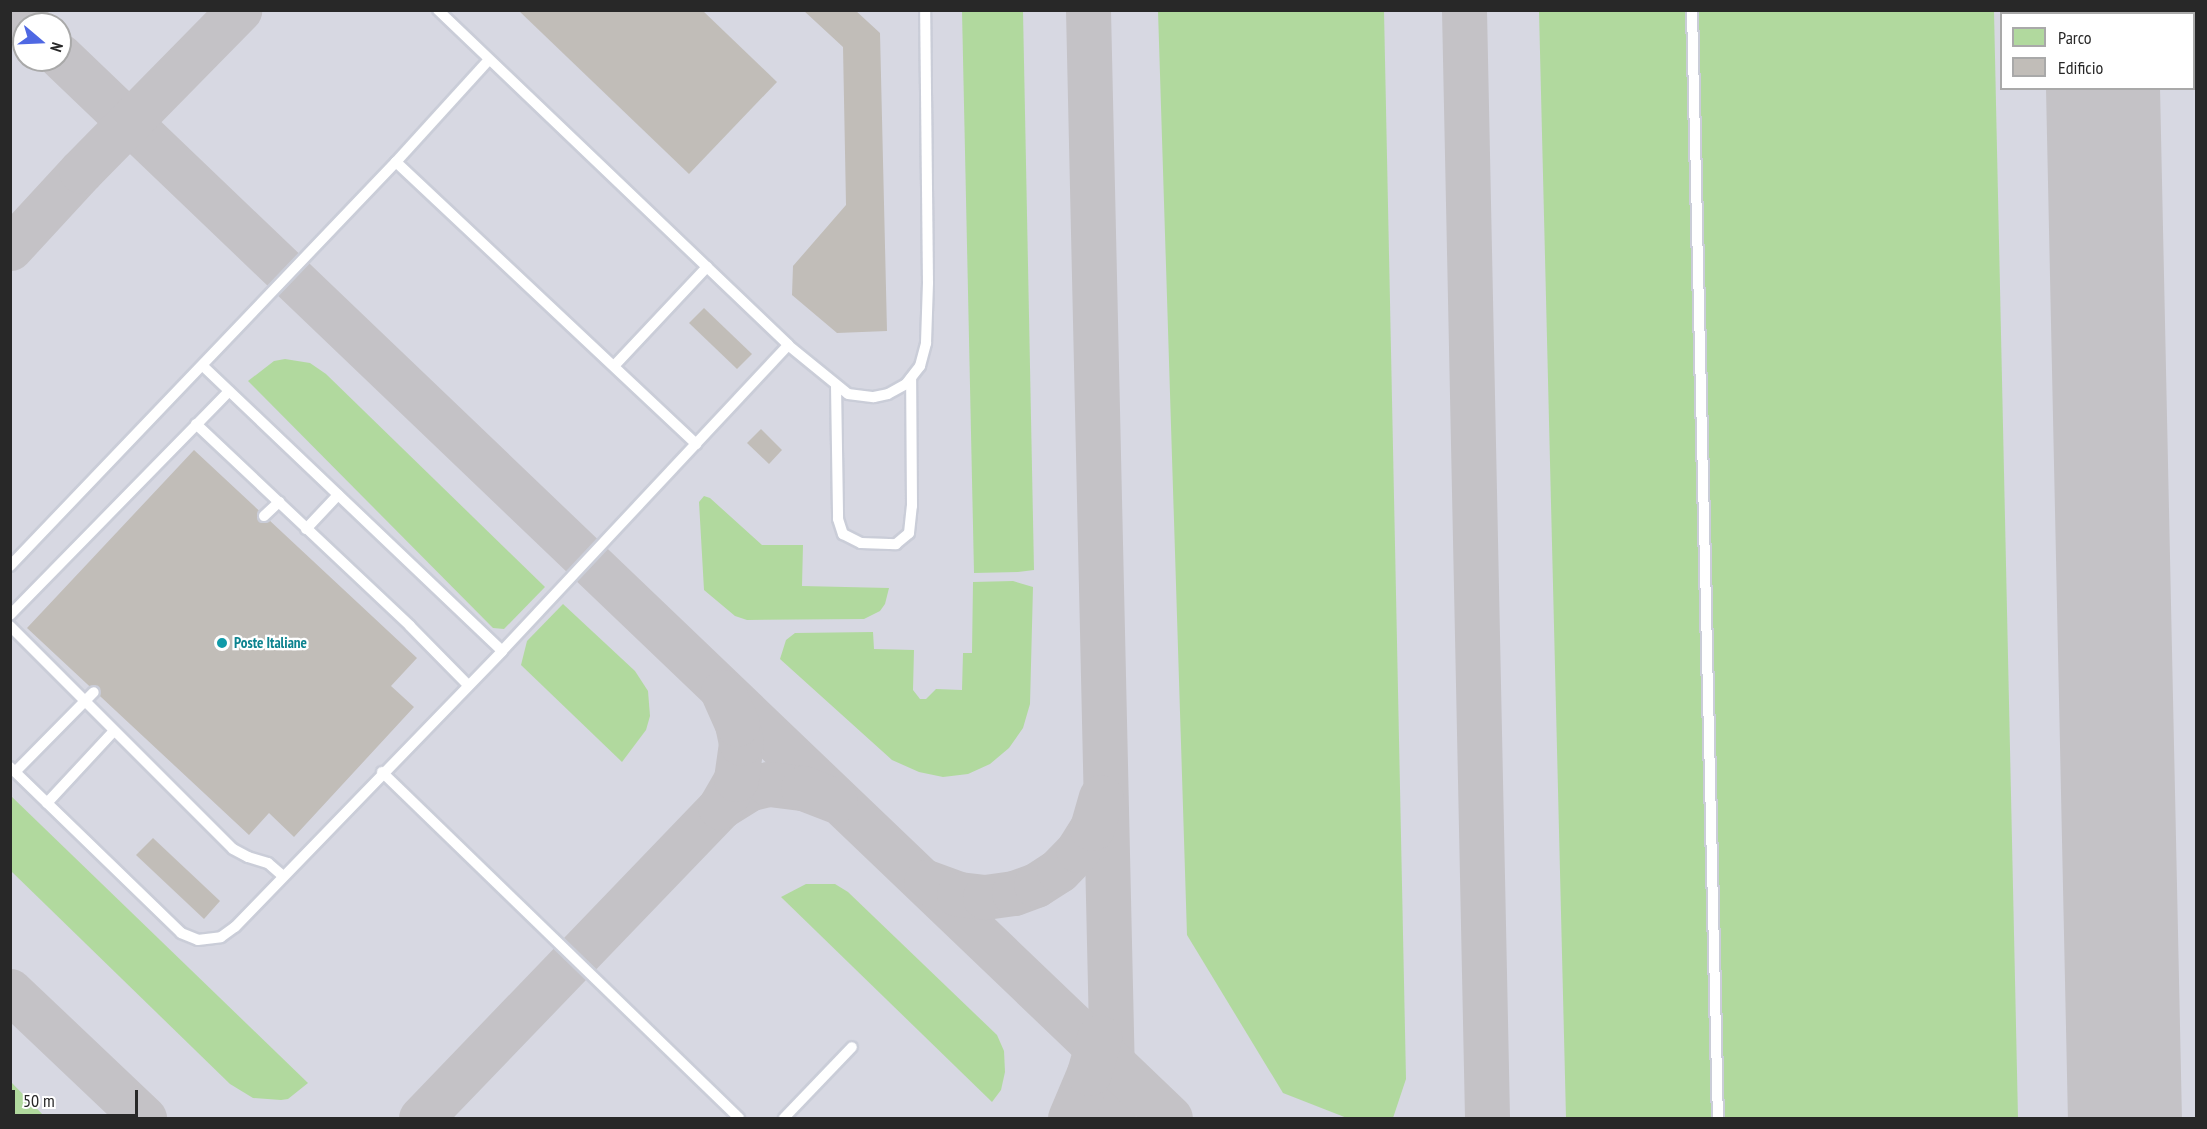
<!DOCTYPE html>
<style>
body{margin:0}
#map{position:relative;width:2207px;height:1129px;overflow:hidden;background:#e9e3dc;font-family:"PT Sans Narrow",sans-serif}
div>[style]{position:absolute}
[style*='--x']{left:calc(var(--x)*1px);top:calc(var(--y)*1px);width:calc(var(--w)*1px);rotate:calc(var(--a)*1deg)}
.airport>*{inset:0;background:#d7d8e2}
.green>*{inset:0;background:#b1d99e}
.taxiway>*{height:45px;margin:-22.5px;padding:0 22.5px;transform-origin:22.5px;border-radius:22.5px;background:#c4c2c6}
.runway>*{height:114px;margin:-57px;padding:0 57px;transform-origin:57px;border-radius:57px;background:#c4c2c6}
.building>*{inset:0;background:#c1bdb8}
.roads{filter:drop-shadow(2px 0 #cacdd8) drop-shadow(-2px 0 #cacdd8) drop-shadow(0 2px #cacdd8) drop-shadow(0 -2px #cacdd8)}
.lane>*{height:10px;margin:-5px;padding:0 5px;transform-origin:5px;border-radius:5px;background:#fff}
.dots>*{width:16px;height:16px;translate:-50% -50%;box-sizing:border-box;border:3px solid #fff;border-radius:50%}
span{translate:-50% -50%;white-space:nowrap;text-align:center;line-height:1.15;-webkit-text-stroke:4.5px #fff;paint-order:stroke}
.culture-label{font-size:15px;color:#0d838f;font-weight:700}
.left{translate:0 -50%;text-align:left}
.frame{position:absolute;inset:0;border:12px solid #282828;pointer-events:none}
.legend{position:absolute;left:2000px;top:12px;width:195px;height:78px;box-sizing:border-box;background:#fff;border:2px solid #a9a9a9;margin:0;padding:8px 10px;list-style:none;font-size:18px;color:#282828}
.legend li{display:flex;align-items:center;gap:12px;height:30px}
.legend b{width:30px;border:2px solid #a9a9a9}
.north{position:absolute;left:12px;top:12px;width:60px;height:60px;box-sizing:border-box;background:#fff;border:2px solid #a9a9a9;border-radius:50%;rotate:109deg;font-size:16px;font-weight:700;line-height:24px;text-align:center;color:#282828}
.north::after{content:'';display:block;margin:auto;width:21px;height:27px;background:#4f68e3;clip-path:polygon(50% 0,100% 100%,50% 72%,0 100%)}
.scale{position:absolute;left:12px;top:1090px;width:126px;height:27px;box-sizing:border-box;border:3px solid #282828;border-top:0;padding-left:8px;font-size:18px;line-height:21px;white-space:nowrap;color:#282828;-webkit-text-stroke:4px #fff;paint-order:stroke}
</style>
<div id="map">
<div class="airport">
<div style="clip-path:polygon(evenodd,11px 11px,2196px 11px,2196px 1118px,11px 1118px,11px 11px,2002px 14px,2194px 14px,2194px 88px,2002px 88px,2002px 14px,11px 11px,24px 24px,60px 24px,60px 60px,24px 60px,24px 24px)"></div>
</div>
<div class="green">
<div style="clip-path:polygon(962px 11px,1023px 11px,1034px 570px,1018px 572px,974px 573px)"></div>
<div style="clip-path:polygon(1158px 11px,1384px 11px,1406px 1079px,1393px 1118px,1347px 1118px,1283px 1093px,1187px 935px)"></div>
<div style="clip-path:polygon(1539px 11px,1994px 11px,2018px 1118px,1566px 1118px)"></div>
<div style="clip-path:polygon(285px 359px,310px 363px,326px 374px,545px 587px,504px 629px,493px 628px,248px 381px,274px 361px)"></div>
<div style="clip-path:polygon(704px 496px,710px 498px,762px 545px,803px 545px,802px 586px,889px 588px,885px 604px,880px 611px,864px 619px,747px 620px,735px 616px,704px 590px,699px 502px)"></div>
<div style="clip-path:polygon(1013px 581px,1033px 587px,1030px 704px,1023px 728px,1009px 748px,990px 764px,968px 774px,943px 777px,919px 772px,892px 760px,780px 659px,786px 640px,795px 633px,873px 632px,874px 649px,914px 650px,913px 690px,920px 699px,926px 699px,936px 689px,962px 690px,963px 653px,972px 653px,973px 582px)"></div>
<div style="clip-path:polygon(563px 604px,635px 671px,648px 691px,650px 716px,646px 730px,622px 762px,521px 665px,527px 641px)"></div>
<div style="clip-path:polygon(10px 796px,11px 796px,308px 1083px,288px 1099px,281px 1100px,253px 1098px,230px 1084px,11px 871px)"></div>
<div style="clip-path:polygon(806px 884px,835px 884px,848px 892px,997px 1035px,1004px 1051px,1005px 1072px,1001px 1090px,992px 1102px,781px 897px)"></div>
<div style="clip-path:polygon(11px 1082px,46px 1118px,11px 1118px)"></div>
</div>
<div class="taxiway">
<div style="--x:15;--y:10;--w:20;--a:45"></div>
<div style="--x:1088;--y:10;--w:1108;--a:88.71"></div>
<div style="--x:1464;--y:10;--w:1108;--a:88.81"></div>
<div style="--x:60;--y:56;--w:1536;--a:43.73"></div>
<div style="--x:10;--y:248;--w:105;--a:-47.3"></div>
<div style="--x:81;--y:171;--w:226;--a:-45.5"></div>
<div style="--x:720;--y:807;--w:36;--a:-32"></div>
<div style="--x:751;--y:788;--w:18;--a:-13"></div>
<div style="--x:769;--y:784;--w:34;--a:7"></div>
<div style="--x:803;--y:788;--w:34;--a:21"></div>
<div style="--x:926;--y:882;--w:35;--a:20"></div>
<div style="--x:959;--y:894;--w:26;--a:7"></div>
<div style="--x:985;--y:897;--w:29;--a:-8"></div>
<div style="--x:1014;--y:893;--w:23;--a:-20"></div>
<div style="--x:1036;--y:885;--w:27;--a:-33"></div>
<div style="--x:1059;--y:870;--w:28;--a:-46"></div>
<div style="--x:1078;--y:850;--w:26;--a:-58"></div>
<div style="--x:1092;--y:828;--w:32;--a:-74"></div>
<div style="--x:10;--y:991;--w:185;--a:43.5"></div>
<div style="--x:421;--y:1118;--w:431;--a:-46.1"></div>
<div style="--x:720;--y:807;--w:32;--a:-60"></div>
<div style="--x:736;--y:779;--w:36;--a:-82"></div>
<div style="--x:741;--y:743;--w:19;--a:-102"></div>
<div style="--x:737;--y:724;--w:35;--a:-114"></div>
<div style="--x:1070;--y:1118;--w:49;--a:-67.1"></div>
<div style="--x:1089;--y:1073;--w:37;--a:-74"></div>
</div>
<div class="runway">
<div style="--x:2103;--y:88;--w:1030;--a:88.78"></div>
</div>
<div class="building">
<div style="clip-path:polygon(518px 10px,702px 10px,777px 82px,689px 174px)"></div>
<div style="clip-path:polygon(803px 10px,855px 10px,880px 33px,887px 331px,837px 333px,792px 295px,793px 266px,846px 205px,843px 47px)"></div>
<div style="clip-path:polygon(704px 308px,752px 354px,737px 369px,689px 323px)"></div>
<div style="clip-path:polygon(761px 429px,782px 450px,769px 464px,747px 443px)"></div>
<div style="clip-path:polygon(194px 450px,417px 658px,391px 686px,414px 707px,294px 837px,269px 813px,249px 835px,27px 628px)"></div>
<div style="clip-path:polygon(153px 838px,220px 901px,204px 919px,136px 855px)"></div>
</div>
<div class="roads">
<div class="lane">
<div style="--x:438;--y:10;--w:484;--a:43.7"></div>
<div style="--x:788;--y:345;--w:77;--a:39.2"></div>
<div style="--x:848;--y:394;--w:26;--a:7"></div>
<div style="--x:874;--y:397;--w:14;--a:-12"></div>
<div style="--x:888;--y:394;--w:21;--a:-29"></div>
<div style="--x:906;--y:384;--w:23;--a:-52"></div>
<div style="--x:920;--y:366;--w:24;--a:-75"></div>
<div style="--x:926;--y:343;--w:60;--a:-88.1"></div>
<div style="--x:928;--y:283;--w:273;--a:-90.6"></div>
<div style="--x:1692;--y:10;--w:1108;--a:88.66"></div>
<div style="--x:396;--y:162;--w:412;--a:43.2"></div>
<div style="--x:203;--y:366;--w:413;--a:43.6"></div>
<div style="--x:614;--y:366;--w:136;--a:-46.8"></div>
<div style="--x:836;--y:385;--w:134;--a:89.1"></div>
<div style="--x:838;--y:519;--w:16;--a:72"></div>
<div style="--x:843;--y:534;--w:20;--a:27"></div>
<div style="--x:861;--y:543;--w:35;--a:2"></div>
<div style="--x:896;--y:544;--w:17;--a:-40"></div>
<div style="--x:909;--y:533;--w:27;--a:-84"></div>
<div style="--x:912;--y:506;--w:128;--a:-90.4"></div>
<div style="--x:196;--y:424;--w:294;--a:43.3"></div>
<div style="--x:410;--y:626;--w:81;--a:45.5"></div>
<div style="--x:264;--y:516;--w:21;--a:-43"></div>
<div style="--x:306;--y:529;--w:47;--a:-46.7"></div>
<div style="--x:10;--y:566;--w:559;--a:-46.31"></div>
<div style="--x:396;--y:162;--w:137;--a:-47.7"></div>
<div style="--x:10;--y:615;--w:313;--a:-45.6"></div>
<div style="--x:10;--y:626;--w:315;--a:45"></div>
<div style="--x:233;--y:849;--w:17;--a:28"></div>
<div style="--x:248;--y:857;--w:21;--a:17"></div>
<div style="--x:268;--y:863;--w:20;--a:41"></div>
<div style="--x:10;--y:767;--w:238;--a:44.1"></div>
<div style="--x:181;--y:933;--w:18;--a:22"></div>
<div style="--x:198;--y:940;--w:23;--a:-7"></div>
<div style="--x:221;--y:937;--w:17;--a:-36"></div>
<div style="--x:235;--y:927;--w:384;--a:-45.9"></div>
<div style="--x:502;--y:651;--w:419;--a:-46.9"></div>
<div style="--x:15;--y:772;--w:112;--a:-45.4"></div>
<div style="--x:382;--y:772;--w:497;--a:44.1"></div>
<div style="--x:47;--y:803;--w:98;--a:-47.1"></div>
<div style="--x:784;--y:1118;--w:98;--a:-46.2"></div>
</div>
</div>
<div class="dots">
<div style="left:222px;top:643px;background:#0f9aa8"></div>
</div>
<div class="culture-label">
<span class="left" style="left:234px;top:643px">Poste Italiane</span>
</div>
<div class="frame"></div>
<ul class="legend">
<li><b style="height:16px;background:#b1d99e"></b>Parco</li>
<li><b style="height:16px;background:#c1bdb8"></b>Edificio</li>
</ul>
<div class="north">N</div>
<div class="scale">50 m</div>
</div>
